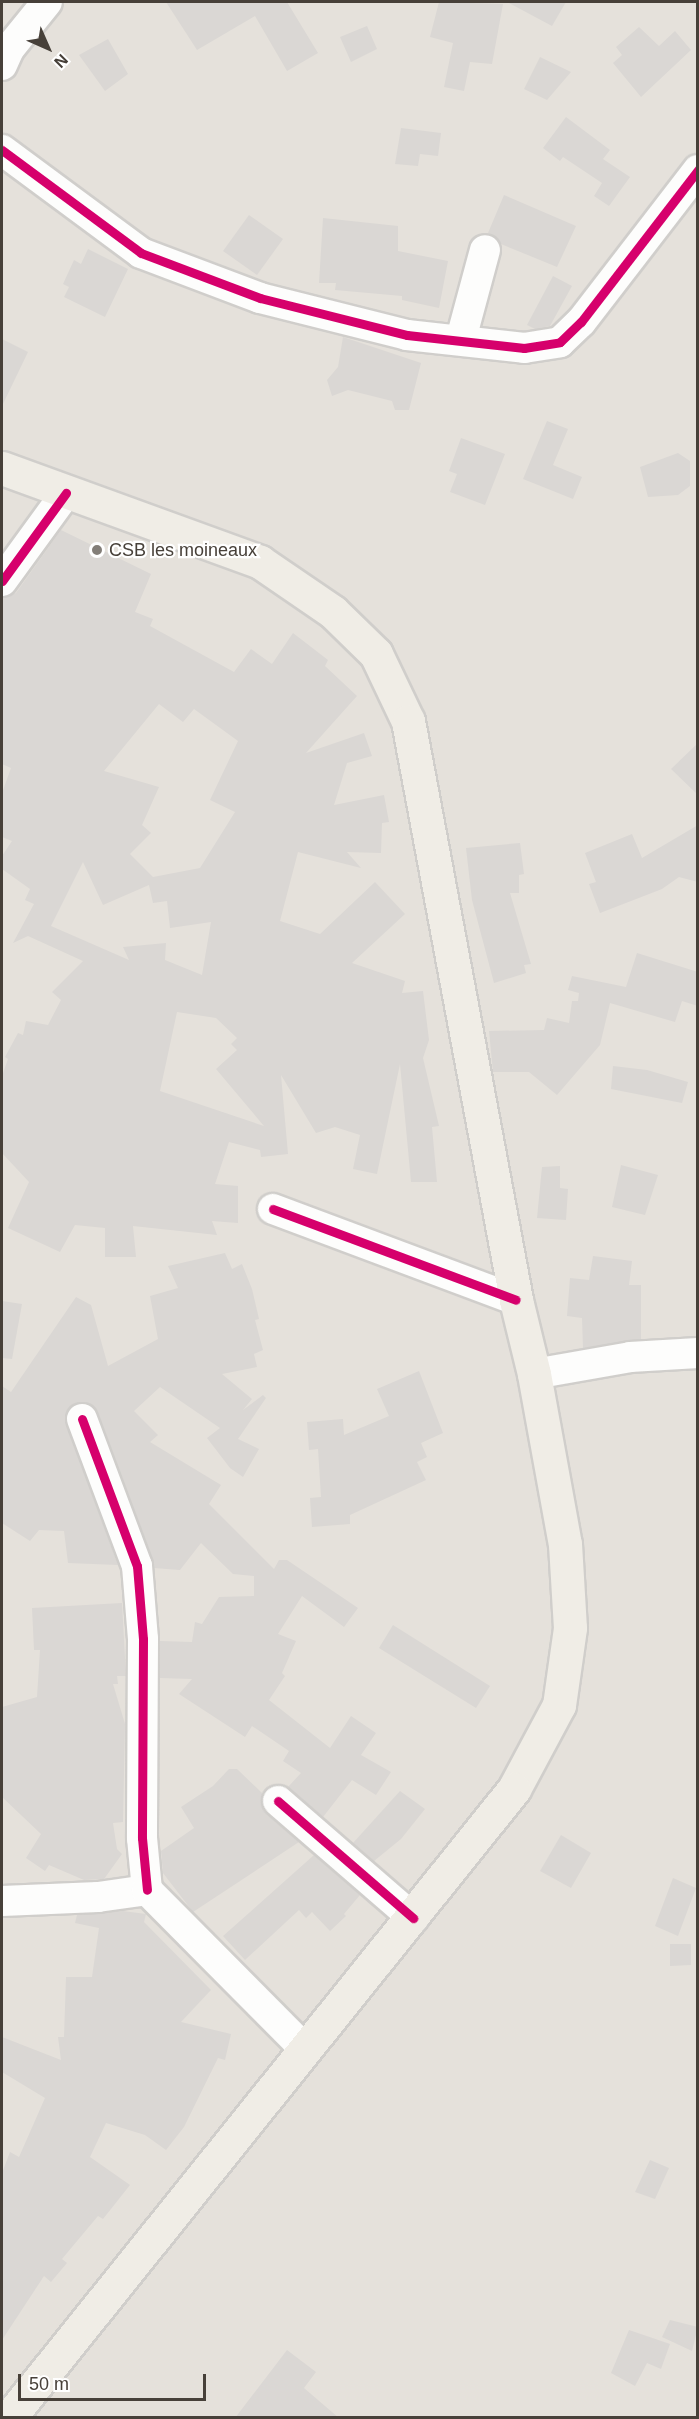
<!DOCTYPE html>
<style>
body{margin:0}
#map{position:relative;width:699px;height:2419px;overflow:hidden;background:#f2f0ed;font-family:Helvetica,sans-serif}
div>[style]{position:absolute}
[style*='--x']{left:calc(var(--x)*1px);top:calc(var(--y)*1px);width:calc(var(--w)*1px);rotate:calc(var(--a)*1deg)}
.residential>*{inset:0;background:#e5e1db}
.building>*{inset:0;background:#dad7d4}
.roads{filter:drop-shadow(2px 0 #d0cecb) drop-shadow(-2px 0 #d0cecb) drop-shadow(0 2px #d0cecb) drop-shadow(0 -2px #d0cecb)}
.minor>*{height:30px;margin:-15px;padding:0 15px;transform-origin:15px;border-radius:15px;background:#fdfdfc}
.primary>*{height:33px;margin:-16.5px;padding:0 16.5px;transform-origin:16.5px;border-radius:16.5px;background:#f0ede6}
.cycleway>*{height:9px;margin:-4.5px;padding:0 4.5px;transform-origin:4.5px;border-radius:4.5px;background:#d6006c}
.dots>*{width:16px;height:16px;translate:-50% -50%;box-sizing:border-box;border:3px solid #fff;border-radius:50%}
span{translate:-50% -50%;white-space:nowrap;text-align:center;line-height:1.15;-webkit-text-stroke:4.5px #fff;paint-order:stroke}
.poi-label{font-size:18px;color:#474039}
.left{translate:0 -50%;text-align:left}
.frame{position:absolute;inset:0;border:3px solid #474039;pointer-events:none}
.north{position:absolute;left:18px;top:18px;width:60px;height:60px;-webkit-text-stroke:4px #fff;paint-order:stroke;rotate:135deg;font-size:16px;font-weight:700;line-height:24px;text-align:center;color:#474039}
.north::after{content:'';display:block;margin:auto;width:21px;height:27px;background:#474039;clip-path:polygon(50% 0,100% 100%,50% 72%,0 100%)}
.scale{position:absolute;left:18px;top:2374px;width:188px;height:27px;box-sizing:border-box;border:3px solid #474039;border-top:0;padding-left:8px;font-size:18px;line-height:21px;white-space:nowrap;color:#474039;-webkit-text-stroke:4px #fff;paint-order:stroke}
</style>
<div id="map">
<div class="residential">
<div style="clip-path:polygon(2px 2px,697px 2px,697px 2417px,2px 2417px)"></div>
</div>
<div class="building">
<div style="clip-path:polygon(166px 2px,287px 2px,318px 53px,287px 71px,255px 16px,197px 50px)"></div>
<div style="clip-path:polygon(439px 2px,503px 4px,492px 64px,470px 62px,464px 91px,444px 87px,453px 43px,430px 37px)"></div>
<div style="clip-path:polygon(507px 2px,566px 2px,552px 26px)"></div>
<div style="clip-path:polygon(367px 26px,377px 49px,351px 62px,340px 37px)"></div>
<div style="clip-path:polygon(639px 27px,659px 46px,675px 31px,691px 50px,641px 97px,613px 63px,622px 55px,616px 47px)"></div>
<div style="clip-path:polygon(108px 39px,128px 74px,105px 91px,79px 55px)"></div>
<div style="clip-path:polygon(540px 57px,571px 72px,547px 100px,524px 89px)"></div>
<div style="clip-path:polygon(566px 117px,610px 150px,603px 159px,630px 177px,609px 206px,594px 196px,602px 183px,563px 157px,560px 161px,543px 148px)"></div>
<div style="clip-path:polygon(401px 128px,441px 133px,438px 156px,420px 154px,418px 166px,395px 164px)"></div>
<div style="clip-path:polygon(504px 195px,576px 226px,557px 267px,501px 244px,488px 233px)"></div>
<div style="clip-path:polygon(249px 215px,283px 239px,257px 275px,223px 251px)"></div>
<div style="clip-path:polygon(323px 218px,398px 226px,398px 251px,448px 261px,439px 308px,402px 300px,402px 296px,335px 290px,336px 283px,319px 283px)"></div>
<div style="clip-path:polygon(88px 249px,128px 269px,105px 317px,64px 297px,69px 287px,63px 284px,74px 260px,81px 264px)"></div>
<div style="clip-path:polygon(553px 276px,572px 286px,550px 326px,535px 329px,527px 325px)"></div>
<div style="clip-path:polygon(343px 337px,421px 363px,409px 410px,395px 410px,392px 401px,348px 390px,332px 396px,327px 380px,338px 367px)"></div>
<div style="clip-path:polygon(2px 339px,28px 352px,2px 406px)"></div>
<div style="clip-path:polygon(547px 421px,568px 429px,553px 465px,582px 477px,573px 499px,523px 479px)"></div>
<div style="clip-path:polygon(461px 438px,505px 454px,485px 505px,450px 492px,457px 474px,449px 471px)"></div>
<div style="clip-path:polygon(678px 453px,690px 461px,690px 486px,678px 495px,648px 497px,640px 467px)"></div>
<div style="clip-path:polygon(evenodd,61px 530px,151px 574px,135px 612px,153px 619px,150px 626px,234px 672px,251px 649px,272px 664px,293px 633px,328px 660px,325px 666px,357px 696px,306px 753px,364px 733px,372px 756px,347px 763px,334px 805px,384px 795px,389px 822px,382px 823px,381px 853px,347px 852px,361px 868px,298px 852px,280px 921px,320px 934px,375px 882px,405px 914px,352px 963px,405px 981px,402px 993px,423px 991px,429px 1040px,423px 1058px,439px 1126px,432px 1127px,437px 1182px,411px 1182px,400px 1064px,377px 1174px,353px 1169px,360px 1135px,335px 1127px,316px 1133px,281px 1075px,288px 1154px,261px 1157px,260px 1150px,229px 1142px,215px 1184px,238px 1186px,238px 1223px,212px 1221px,217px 1235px,133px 1226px,136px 1257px,105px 1257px,105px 1228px,75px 1225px,60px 1252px,8px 1228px,29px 1182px,2px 1153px,2px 1076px,8px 1059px,5px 1057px,18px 1033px,23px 1035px,26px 1021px,48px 1025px,61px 1000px,52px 992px,83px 961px,28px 936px,13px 943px,34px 904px,25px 900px,30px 889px,2px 869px,2px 856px,12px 841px,2px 837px,2px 793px,11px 768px,2px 764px,2px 598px,16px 593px,61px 530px,159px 704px,183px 722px,194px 709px,238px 741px,210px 800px,235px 812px,200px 868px,153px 877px,130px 854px,151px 833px,142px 825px,159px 787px,104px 771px,159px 704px,61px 530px,83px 862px,103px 905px,149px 885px,153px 903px,167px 901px,170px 928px,211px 922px,202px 975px,165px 960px,166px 943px,123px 947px,129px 960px,51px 926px,83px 862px,61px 530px,177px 1012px,216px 1018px,237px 1038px,231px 1044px,237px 1050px,216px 1069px,264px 1126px,160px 1091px,177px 1012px)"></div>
<div style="clip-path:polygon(698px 743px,698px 795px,671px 769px)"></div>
<div style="clip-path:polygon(698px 825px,698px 882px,679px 877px,662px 889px,600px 913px,589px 884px,596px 882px,585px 853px,632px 834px,642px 858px)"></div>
<div style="clip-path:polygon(520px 843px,524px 874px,519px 875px,519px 893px,510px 893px,531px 964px,524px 965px,526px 973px,494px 983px,472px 900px,466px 848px)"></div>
<div style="clip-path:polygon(637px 953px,698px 972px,698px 1006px,682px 1001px,675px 1022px,610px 1003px,600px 1045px,557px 1095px,529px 1072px,493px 1072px,489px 1031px,544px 1030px,547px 1018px,569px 1023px,572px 1001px,578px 1001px,579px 993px,568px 990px,572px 976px,626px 987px)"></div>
<div style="clip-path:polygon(613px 1066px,647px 1070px,688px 1082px,682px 1103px,611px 1089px)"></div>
<div style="clip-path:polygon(621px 1165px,658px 1175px,645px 1215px,612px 1207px)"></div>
<div style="clip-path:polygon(560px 1166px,560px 1188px,568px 1189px,566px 1220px,537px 1218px,542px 1167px)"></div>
<div style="clip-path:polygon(225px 1253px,232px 1269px,242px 1264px,252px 1289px,259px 1319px,255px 1320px,263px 1350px,254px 1354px,257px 1367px,222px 1374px,252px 1399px,243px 1410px,263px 1395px,266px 1398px,238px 1439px,259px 1449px,243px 1477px,230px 1468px,207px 1438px,220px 1428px,160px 1387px,134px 1411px,158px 1435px,150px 1442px,221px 1485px,209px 1504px,274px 1569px,279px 1560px,287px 1560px,358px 1608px,344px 1627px,302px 1596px,278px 1634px,296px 1641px,282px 1673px,285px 1676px,269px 1700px,330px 1748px,351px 1716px,376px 1733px,361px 1755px,391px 1772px,376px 1795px,352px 1780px,323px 1817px,288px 1787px,301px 1773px,283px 1761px,289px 1751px,252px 1726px,245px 1737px,179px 1694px,192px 1679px,160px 1678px,160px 1641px,192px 1642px,195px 1622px,202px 1624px,219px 1597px,254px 1596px,254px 1576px,233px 1574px,201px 1543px,180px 1570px,154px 1568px,92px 1405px,75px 1403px,68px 1409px,66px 1424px,118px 1565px,68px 1563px,64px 1531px,39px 1530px,30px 1541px,2px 1523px,2px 1386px,11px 1392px,76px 1297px,91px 1305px,108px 1366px,158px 1339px,150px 1296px,178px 1288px,168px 1266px)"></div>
<div style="clip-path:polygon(593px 1256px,632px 1261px,629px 1285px,641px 1285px,641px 1339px,583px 1348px,582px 1318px,567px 1316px,570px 1278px,589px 1280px)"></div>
<div style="clip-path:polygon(2px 1301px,22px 1304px,12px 1359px,2px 1358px)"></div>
<div style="clip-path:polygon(419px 1371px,443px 1433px,421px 1443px,427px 1457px,417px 1462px,426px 1480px,350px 1515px,350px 1524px,312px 1527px,310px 1498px,321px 1497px,318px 1449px,309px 1450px,307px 1422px,343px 1419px,344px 1435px,389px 1416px,377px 1389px)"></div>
<div style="clip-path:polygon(122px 1603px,126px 1676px,117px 1676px,118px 1684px,113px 1684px,125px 1724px,123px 1822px,113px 1823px,117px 1849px,122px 1854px,104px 1879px,84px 1880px,49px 1865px,45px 1871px,26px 1858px,41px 1834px,2px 1797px,2px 1707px,37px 1697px,40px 1650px,34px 1650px,32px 1608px)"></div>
<div style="clip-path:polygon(393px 1625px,490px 1686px,476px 1708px,379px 1648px)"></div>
<div style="clip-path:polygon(229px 1769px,237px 1769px,263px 1794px,262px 1806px,266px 1814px,299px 1842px,193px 1912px,163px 1873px,161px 1851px,194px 1828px,181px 1807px,213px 1786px)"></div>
<div style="clip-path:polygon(400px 1791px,425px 1809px,401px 1839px,374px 1861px,353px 1843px)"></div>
<div style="clip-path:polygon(561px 1835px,591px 1853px,571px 1888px,540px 1871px)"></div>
<div style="clip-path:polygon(314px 1855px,360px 1895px,344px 1914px,346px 1916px,330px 1931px,312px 1912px,306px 1918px,299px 1910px,245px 1960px,223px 1936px)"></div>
<div style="clip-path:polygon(673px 1878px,696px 1888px,678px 1936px,655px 1926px)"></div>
<div style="clip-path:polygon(123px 1911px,146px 1914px,144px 1922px,211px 1990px,181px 2022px,231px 2034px,225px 2060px,218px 2058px,184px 2127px,166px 2150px,145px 2135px,106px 2123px,90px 2157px,130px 2185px,103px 2219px,98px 2216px,62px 2259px,67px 2263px,51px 2282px,44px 2276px,2px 2340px,2px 2173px,10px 2152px,19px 2157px,45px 2098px,2px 2072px,2px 2037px,61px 2060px,58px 2037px,64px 2037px,66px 1977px,92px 1977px,99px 1928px,75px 1923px,77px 1915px)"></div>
<div style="clip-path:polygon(670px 1944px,691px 1944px,691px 1965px,670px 1966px)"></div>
<div style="clip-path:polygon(650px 2160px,669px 2168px,655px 2199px,635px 2192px)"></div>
<div style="clip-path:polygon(670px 2320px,698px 2327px,692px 2351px,662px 2337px)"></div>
<div style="clip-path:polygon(629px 2330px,670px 2344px,661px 2369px,647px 2363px,635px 2386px,611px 2373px)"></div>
<div style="clip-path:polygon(287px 2350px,316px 2372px,304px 2388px,339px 2418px,235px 2418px)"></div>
</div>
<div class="roads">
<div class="minor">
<div style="--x:2;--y:65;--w:17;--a:-66"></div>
<div style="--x:9;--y:49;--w:60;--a:-51"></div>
<div style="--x:2;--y:150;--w:173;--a:36.5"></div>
<div style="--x:141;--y:253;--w:127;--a:20.7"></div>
<div style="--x:260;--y:298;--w:152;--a:14.1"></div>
<div style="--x:407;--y:335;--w:118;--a:6.3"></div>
<div style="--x:524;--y:348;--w:36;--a:-9"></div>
<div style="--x:560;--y:342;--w:29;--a:-44"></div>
<div style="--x:581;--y:322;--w:192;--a:-52.4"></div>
<div style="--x:461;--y:339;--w:92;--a:-74.9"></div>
<div style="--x:2;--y:581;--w:109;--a:-54"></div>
<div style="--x:273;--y:1209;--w:259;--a:20.5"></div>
<div style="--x:534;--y:1374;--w:97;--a:-10"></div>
<div style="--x:630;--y:1357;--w:68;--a:-3.4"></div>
<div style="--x:82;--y:1419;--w:157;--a:69.5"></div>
<div style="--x:137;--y:1566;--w:73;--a:85.3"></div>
<div style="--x:143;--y:1639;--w:199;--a:90.3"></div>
<div style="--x:142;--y:1838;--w:52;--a:84.5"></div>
<div style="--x:278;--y:1801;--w:179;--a:40.9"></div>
<div style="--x:2;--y:1901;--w:96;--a:-2.4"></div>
<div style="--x:98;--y:1897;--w:49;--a:-8.1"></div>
<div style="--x:147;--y:1890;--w:224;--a:45.2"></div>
</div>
<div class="primary">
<div style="--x:2;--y:468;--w:275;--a:20"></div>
<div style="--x:260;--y:562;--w:88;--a:34.4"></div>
<div style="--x:333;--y:612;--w:60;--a:44.3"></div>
<div style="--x:376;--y:654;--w:74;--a:64.5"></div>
<div style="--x:408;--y:721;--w:589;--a:79.43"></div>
<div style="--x:516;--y:1300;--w:76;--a:76.3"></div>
<div style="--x:534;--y:1374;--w:173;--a:79.7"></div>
<div style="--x:565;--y:1544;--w:84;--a:86.6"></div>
<div style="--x:570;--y:1628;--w:78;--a:98.1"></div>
<div style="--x:559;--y:1705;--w:95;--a:118.2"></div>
<div style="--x:514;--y:1789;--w:807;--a:128.76"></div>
</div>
</div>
<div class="cycleway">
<div style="--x:2;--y:150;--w:173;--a:36.5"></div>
<div style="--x:141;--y:253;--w:127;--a:20.7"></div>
<div style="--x:260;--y:298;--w:152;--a:14.1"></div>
<div style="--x:407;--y:335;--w:118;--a:6.3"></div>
<div style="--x:524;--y:348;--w:36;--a:-9"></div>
<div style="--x:560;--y:342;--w:29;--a:-44"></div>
<div style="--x:581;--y:322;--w:192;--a:-52.4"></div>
<div style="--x:2;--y:581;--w:109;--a:-54"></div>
<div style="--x:273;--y:1209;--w:259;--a:20.5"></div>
<div style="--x:82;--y:1419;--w:157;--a:69.5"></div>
<div style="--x:137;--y:1566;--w:73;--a:85.3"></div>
<div style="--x:143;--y:1639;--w:199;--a:90.3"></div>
<div style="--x:142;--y:1838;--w:52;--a:84.5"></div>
<div style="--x:278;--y:1801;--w:179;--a:40.9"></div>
</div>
<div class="dots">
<div style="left:97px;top:550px;background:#837e78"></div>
</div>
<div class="poi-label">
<span class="left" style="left:109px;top:550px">CSB les moineaux</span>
</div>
<div class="frame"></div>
<div class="north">N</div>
<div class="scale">50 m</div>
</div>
